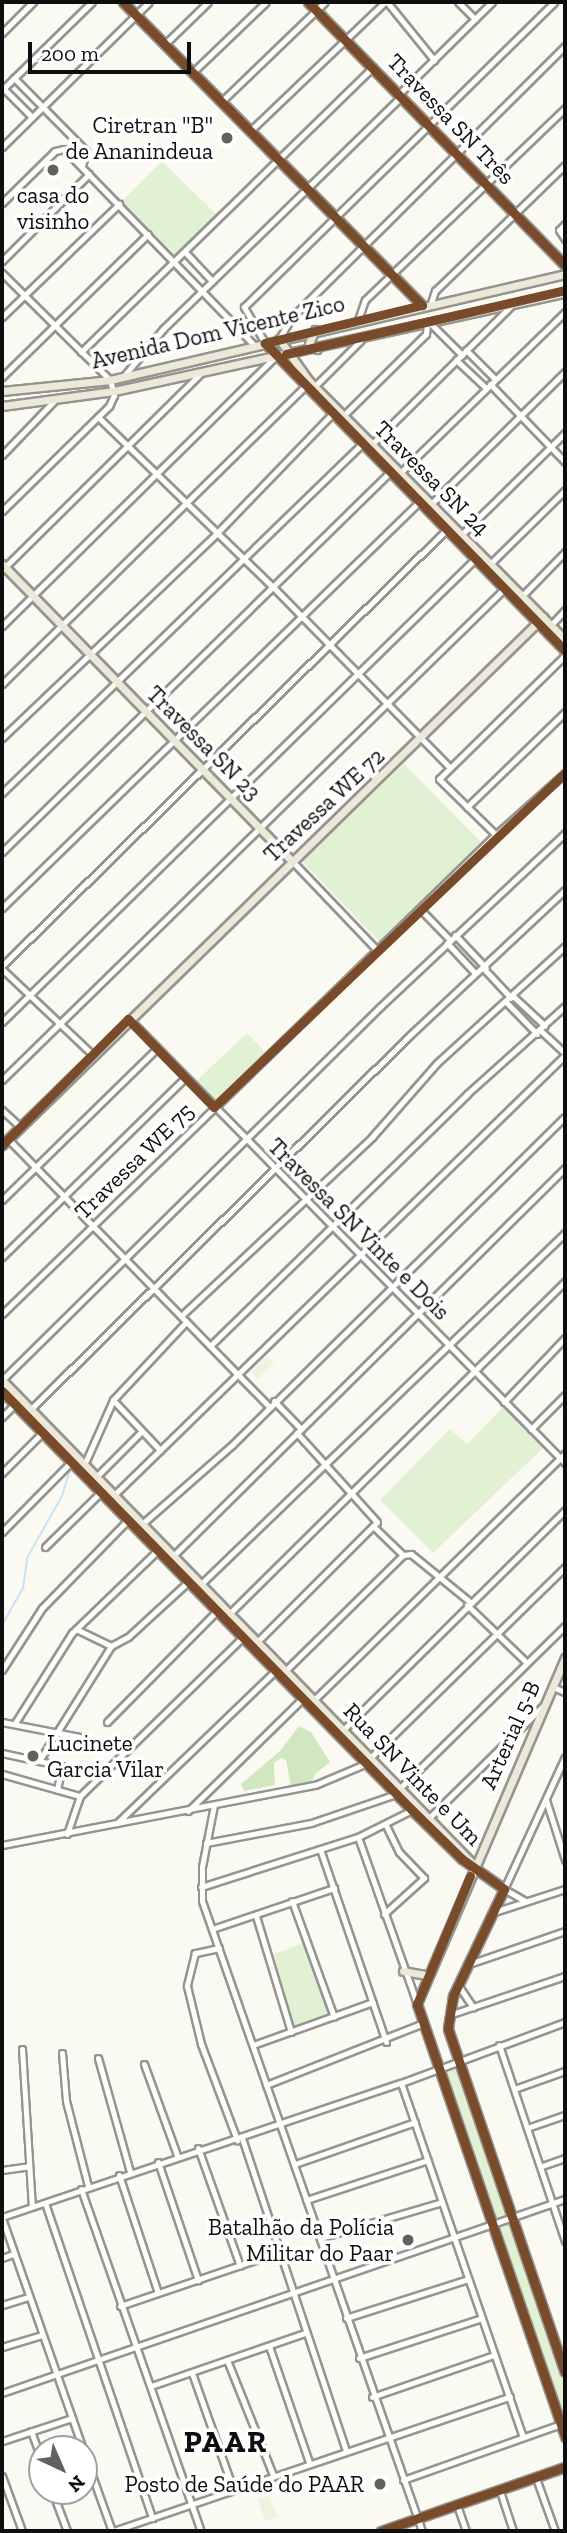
<!DOCTYPE html>
<meta charset="utf-8">
<style>
body{margin:0}
#map{position:relative;width:567px;height:2533px;overflow:hidden;background:#fafaf2;font-family:"Zilla Slab",serif}
div>[style]{position:absolute}
[style*='--x']{left:calc(var(--x)*1px);top:calc(var(--y)*1px);width:calc(var(--w)*1px);rotate:calc(var(--a)*1deg)}
.green>*{inset:0;background:#e2f0d3}
.forest>*{inset:0;background:#d1e7c1}
.pitch>*{inset:0;background:#ecf4dd}
.stream>*{height:2px;margin:-1px;padding:0 1px;transform-origin:1px;border-radius:1px;background:#cae2f3}
.roads{filter:drop-shadow(2px 0 #949491) drop-shadow(-2px 0 #949491) drop-shadow(0 2px #949491) drop-shadow(0 -2px #949491)}
.minor>*{height:5px;margin:-2.5px;padding:0 2.5px;transform-origin:2.5px;border-radius:2.5px;background:#fefefd}
.major>*{height:7px;margin:-3.5px;padding:0 3.5px;transform-origin:3.5px;border-radius:3.5px;background:#ece9d9}
.bus-1>*{height:9px;margin:-4.5px;padding:0 4.5px;transform-origin:4.5px;border-radius:4.5px;background:#7a4b2a}
.dots>*{width:19px;height:19px;translate:-50% -50%;box-sizing:border-box;border:4px solid #fff;border-radius:50%}
span{translate:-50% -50%;white-space:nowrap;text-align:center;line-height:1.15;-webkit-text-stroke:7px #fff;paint-order:stroke}
.street-label{font-size:23px;color:#0e0e0e}
.poi-label{font-size:23px;color:#0e0e0e}
.right{translate:-100% -50%;text-align:right}
.left{translate:0 -50%;text-align:left}
.district-label{font-size:30px;color:#0e0e0e;font-weight:700;letter-spacing:2px}
.frame{position:absolute;inset:0;border:4px solid #0e0e0e;pointer-events:none}
.north{position:absolute;left:28px;top:2435px;width:70px;height:70px;box-sizing:border-box;background:#fff;border:2px solid #9f9f9f;border-radius:50%;rotate:136deg;font-size:19px;font-weight:700;line-height:28px;text-align:center;color:#0e0e0e}
.north::after{content:'';display:block;margin:auto;width:24px;height:32px;background:#61615e;clip-path:polygon(50% 0,100% 100%,50% 72%,0 100%)}
.scale{position:absolute;left:28px;top:42px;width:163px;height:32px;box-sizing:border-box;border:4px solid #0e0e0e;border-top:0;padding-left:9px;font-size:21px;line-height:24px;white-space:nowrap;color:#0e0e0e;-webkit-text-stroke:5px #fff;paint-order:stroke}
</style>
<div id="map">
<div class="green">
<div style="clip-path:polygon(162px 161px,218px 216px,177px 257px,122px 201px)"></div>
<div style="clip-path:polygon(404px 764px,482px 843px,380px 943px,301px 860px)"></div>
<div style="clip-path:polygon(247px 1033px,266px 1053px,215px 1103px,194px 1083px)"></div>
<div style="clip-path:polygon(503px 1407px,543px 1448px,433px 1553px,380px 1500px,450px 1429px,467px 1444px)"></div>
<div style="clip-path:polygon(304px 1943px,330px 2014px,293px 2027px,274px 1954px)"></div>
<div style="clip-path:polygon(455px 2067px,462px 2071px,565px 2372px,565px 2437px,442px 2077px)"></div>
</div>
<div class="forest">
<div style="clip-path:polygon(299px 1726px,311px 1732px,330px 1762px,315px 1774px,311px 1784px,291px 1787px,286px 1760px,281px 1758px,274px 1763px,275px 1785px,244px 1791px,241px 1784px,280px 1751px)"></div>
</div>
<div class="pitch">
<div style="clip-path:polygon(267px 1356px,274px 1363px,258px 1379px,251px 1372px)"></div>
<div style="clip-path:polygon(269px 2496px,277px 2517px,265px 2521px,258px 2499px)"></div>
</div>
<div class="stream">
<div style="--x:2;--y:1625;--w:43;--a:-60.4"></div>
<div style="--x:23;--y:1588;--w:30;--a:-82"></div>
<div style="--x:27;--y:1558;--w:71;--a:-60.6"></div>
<div style="--x:62;--y:1496;--w:27;--a:-73"></div>
</div>
<div class="roads">
<div class="minor">
<div style="--x:387;--y:2;--w:75;--a:51"></div>
<div style="--x:458;--y:2;--w:24;--a:45"></div>
<div style="--x:2;--y:33;--w:44;--a:-45"></div>
<div style="--x:165;--y:44;--w:60;--a:-44.3"></div>
<div style="--x:193;--y:72;--w:101;--a:-43.8"></div>
<div style="--x:14;--y:78;--w:103;--a:45.4"></div>
<div style="--x:86;--y:151;--w:16;--a:105"></div>
<div style="--x:3;--y:88;--w:41;--a:45"></div>
<div style="--x:2;--y:90;--w:126;--a:-44.4"></div>
<div style="--x:399;--y:94;--w:131;--a:-44.7"></div>
<div style="--x:221;--y:102;--w:144;--a:-43.9"></div>
<div style="--x:250;--y:131;--w:187;--a:-43.7"></div>
<div style="--x:2;--y:147;--w:206;--a:-44.6"></div>
<div style="--x:2;--y:203;--w:74;--a:-44.5"></div>
<div style="--x:55;--y:151;--w:9;--a:-13"></div>
<div style="--x:64;--y:149;--w:273;--a:45.9"></div>
<div style="--x:565;--y:224;--w:8;--a:135"></div>
<div style="--x:559;--y:230;--w:11;--a:56"></div>
<div style="--x:185;--y:252;--w:40;--a:47"></div>
<div style="--x:2;--y:261;--w:123;--a:-45"></div>
<div style="--x:2;--y:273;--w:152;--a:44.7"></div>
<div style="--x:110;--y:380;--w:16;--a:75"></div>
<div style="--x:114;--y:395;--w:12;--a:114"></div>
<div style="--x:109;--y:406;--w:150;--a:135.5"></div>
<div style="--x:431;--y:303;--w:13;--a:-72"></div>
<div style="--x:435;--y:291;--w:181;--a:-44.1"></div>
<div style="--x:2;--y:317;--w:163;--a:-44"></div>
<div style="--x:358;--y:320;--w:21;--a:-71"></div>
<div style="--x:365;--y:300;--w:277;--a:-43.8"></div>
<div style="--x:431;--y:324;--w:44;--a:45"></div>
<div style="--x:279;--y:339;--w:24;--a:-60"></div>
<div style="--x:291;--y:318;--w:386;--a:-44.8"></div>
<div style="--x:265;--y:343;--w:42;--a:-120.3"></div>
<div style="--x:244;--y:307;--w:435;--a:-44.5"></div>
<div style="--x:466;--y:350;--w:41;--a:45"></div>
<div style="--x:81;--y:352;--w:408;--a:-44.3"></div>
<div style="--x:456;--y:360;--w:41;--a:43"></div>
<div style="--x:2;--y:377;--w:204;--a:-44.4"></div>
<div style="--x:123;--y:377;--w:62;--a:-50.2"></div>
<div style="--x:163;--y:329;--w:332;--a:-44.3"></div>
<div style="--x:490;--y:384;--w:108;--a:46.1"></div>
<div style="--x:312;--y:389;--w:69;--a:-45"></div>
<div style="--x:343;--y:416;--w:117;--a:-44.7"></div>
<div style="--x:426;--y:334;--w:9;--a:-84"></div>
<div style="--x:98;--y:417;--w:244;--a:44.2"></div>
<div style="--x:273;--y:587;--w:253;--a:45.6"></div>
<div style="--x:369;--y:447;--w:200;--a:-44.8"></div>
<div style="--x:2;--y:455;--w:76;--a:-46.1"></div>
<div style="--x:398;--y:475;--w:233;--a:-44.3"></div>
<div style="--x:430;--y:505;--w:190;--a:-44.6"></div>
<div style="--x:459;--y:537;--w:148;--a:-44.5"></div>
<div style="--x:488;--y:566;--w:108;--a:-44.6"></div>
<div style="--x:2;--y:570;--w:281;--a:-44.7"></div>
<div style="--x:522;--y:596;--w:62;--a:-45.7"></div>
<div style="--x:551;--y:625;--w:21;--a:-47"></div>
<div style="--x:2;--y:626;--w:385;--a:-44.6"></div>
<div style="--x:2;--y:684;--w:428;--a:-44.5"></div>
<div style="--x:2;--y:738;--w:297;--a:-43.6"></div>
<div style="--x:217;--y:533;--w:168;--a:-46"></div>
<div style="--x:2;--y:793;--w:504;--a:-44.12"></div>
<div style="--x:467;--y:807;--w:136;--a:-44.1"></div>
<div style="--x:496;--y:835;--w:80;--a:-135.5"></div>
<div style="--x:439;--y:779;--w:177;--a:-44.5"></div>
<div style="--x:2;--y:852;--w:546;--a:-44.41"></div>
<div style="--x:292;--y:861;--w:123;--a:46.3"></div>
<div style="--x:2;--y:908;--w:586;--a:-44.24"></div>
<div style="--x:420;--y:909;--w:43;--a:45.9"></div>
<div style="--x:455;--y:935;--w:45;--a:46.8"></div>
<div style="--x:447;--y:943;--w:41;--a:47"></div>
<div style="--x:2;--y:966;--w:627;--a:-44.48"></div>
<div style="--x:2;--y:969;--w:124;--a:43.4"></div>
<div style="--x:485;--y:970;--w:38;--a:47"></div>
<div style="--x:514;--y:997;--w:42;--a:43.1"></div>
<div style="--x:507;--y:1003;--w:43;--a:45.9"></div>
<div style="--x:129;--y:1019;--w:622;--a:45.52"></div>
<div style="--x:2;--y:1022;--w:666;--a:-44.39"></div>
<div style="--x:540;--y:1030;--w:34;--a:43"></div>
<div style="--x:2;--y:1080;--w:704;--a:-44.37"></div>
<div style="--x:2;--y:1110;--w:23;--a:43"></div>
<div style="--x:8;--y:1139;--w:373;--a:45.7"></div>
<div style="--x:2;--y:1200;--w:217;--a:-44.4"></div>
<div style="--x:2;--y:1257;--w:257;--a:-44.4"></div>
<div style="--x:2;--y:1314;--w:682;--a:-44.17"></div>
<div style="--x:491;--y:839;--w:99;--a:-41.7"></div>
<div style="--x:181;--y:1316;--w:262;--a:-43.1"></div>
<div style="--x:372;--y:1137;--w:98;--a:-48.7"></div>
<div style="--x:437;--y:1063;--w:173;--a:-42.4"></div>
<div style="--x:210;--y:1346;--w:360;--a:-44.4"></div>
<div style="--x:467;--y:1094;--w:132;--a:-41.9"></div>
<div style="--x:2;--y:1380;--w:532;--a:-44.62"></div>
<div style="--x:381;--y:1006;--w:253;--a:-43.2"></div>
<div style="--x:113;--y:1400;--w:69;--a:46.8"></div>
<div style="--x:274;--y:1401;--w:39;--a:46"></div>
<div style="--x:504;--y:1402;--w:88;--a:-46.4"></div>
<div style="--x:31;--y:1409;--w:532;--a:-44.62"></div>
<div style="--x:410;--y:1035;--w:212;--a:-43.1"></div>
<div style="--x:2;--y:1417;--w:18;--a:-45"></div>
<div style="--x:531;--y:1429;--w:48;--a:-45"></div>
<div style="--x:85;--y:1463;--w:69;--a:-66"></div>
<div style="--x:113;--y:1400;--w:107;--a:-46.9"></div>
<div style="--x:2;--y:1473;--w:58;--a:-45"></div>
<div style="--x:95;--y:1478;--w:66;--a:-45"></div>
<div style="--x:113;--y:1496;--w:631;--a:-44.29"></div>
<div style="--x:142;--y:1524;--w:120;--a:-41.3"></div>
<div style="--x:232;--y:1445;--w:467;--a:-44.6"></div>
<div style="--x:373;--y:1526;--w:42;--a:44"></div>
<div style="--x:2;--y:1532;--w:98;--a:-45.4"></div>
<div style="--x:45;--y:1547;--w:77;--a:-44.5"></div>
<div style="--x:174;--y:1555;--w:550;--a:-44.71"></div>
<div style="--x:403;--y:1555;--w:8;--a:-7"></div>
<div style="--x:411;--y:1554;--w:76;--a:39.1"></div>
<div style="--x:202;--y:1583;--w:504;--a:-43.96"></div>
<div style="--x:467;--y:1605;--w:81;--a:44"></div>
<div style="--x:230;--y:1613;--w:472;--a:-44.7"></div>
<div style="--x:76;--y:1629;--w:39;--a:26"></div>
<div style="--x:258;--y:1641;--w:168;--a:-45"></div>
<div style="--x:377;--y:1522;--w:120;--a:-132"></div>
<div style="--x:2;--y:1670;--w:74;--a:-57.2"></div>
<div style="--x:42;--y:1608;--w:123;--a:-45.7"></div>
<div style="--x:286;--y:1670;--w:164;--a:-44.5"></div>
<div style="--x:553;--y:1687;--w:13;--a:23"></div>
<div style="--x:314;--y:1700;--w:352;--a:-44.5"></div>
<div style="--x:2;--y:1722;--w:79;--a:10.9"></div>
<div style="--x:107;--y:1722;--w:156;--a:-45.3"></div>
<div style="--x:15;--y:1723;--w:107;--a:-57.7"></div>
<div style="--x:72;--y:1633;--w:120;--a:-44"></div>
<div style="--x:344;--y:1729;--w:311;--a:-44.7"></div>
<div style="--x:2;--y:1753;--w:61;--a:12.2"></div>
<div style="--x:62;--y:1766;--w:24;--a:102"></div>
<div style="--x:371;--y:1757;--w:272;--a:-44.4"></div>
<div style="--x:39;--y:1761;--w:136;--a:-57.9"></div>
<div style="--x:111;--y:1646;--w:19;--a:-28"></div>
<div style="--x:128;--y:1637;--w:83;--a:-42.6"></div>
<div style="--x:2;--y:1774;--w:81;--a:15.8"></div>
<div style="--x:400;--y:1788;--w:231;--a:-44.5"></div>
<div style="--x:546;--y:1800;--w:63;--a:72.4"></div>
<div style="--x:214;--y:1805;--w:63;--a:101"></div>
<div style="--x:202;--y:1867;--w:34;--a:90"></div>
<div style="--x:202;--y:1901;--w:667;--a:70.75"></div>
<div style="--x:188;--y:1811;--w:161;--a:-44.5"></div>
<div style="--x:430;--y:1817;--w:158;--a:-44.5"></div>
<div style="--x:117;--y:1823;--w:221;--a:-43.9"></div>
<div style="--x:67;--y:1834;--w:40;--a:-71.1"></div>
<div style="--x:80;--y:1796;--w:228;--a:-44.3"></div>
<div style="--x:358;--y:1837;--w:177;--a:70.5"></div>
<div style="--x:206;--y:1843;--w:107;--a:-10.8"></div>
<div style="--x:311;--y:1823;--w:90;--a:-18.8"></div>
<div style="--x:2;--y:1845;--w:319;--a:-10.9"></div>
<div style="--x:315;--y:1785;--w:56;--a:-22.9"></div>
<div style="--x:320;--y:1849;--w:204;--a:71.1"></div>
<div style="--x:201;--y:1887;--w:165;--a:-17.7"></div>
<div style="--x:358;--y:1837;--w:60;--a:-26.6"></div>
<div style="--x:292;--y:1901;--w:123;--a:70.1"></div>
<div style="--x:525;--y:1901;--w:24;--a:-150"></div>
<div style="--x:504;--y:1889;--w:145;--a:-65.2"></div>
<div style="--x:494;--y:1912;--w:75;--a:-17.9"></div>
<div style="--x:384;--y:1914;--w:54;--a:-42"></div>
<div style="--x:424;--y:1878;--w:36;--a:-134"></div>
<div style="--x:399;--y:1852;--w:30;--a:-116"></div>
<div style="--x:256;--y:1916;--w:121;--a:73.2"></div>
<div style="--x:212;--y:1929;--w:129;--a:-18.6"></div>
<div style="--x:219;--y:1948;--w:25;--a:168"></div>
<div style="--x:195;--y:1953;--w:34;--a:104"></div>
<div style="--x:187;--y:1986;--w:60;--a:76.4"></div>
<div style="--x:201;--y:2044;--w:103;--a:69.4"></div>
<div style="--x:469;--y:1964;--w:102;--a:-19"></div>
<div style="--x:458;--y:1985;--w:27;--a:56"></div>
<div style="--x:449;--y:2015;--w:122;--a:-18.6"></div>
<div style="--x:253;--y:2045;--w:127;--a:-19.7"></div>
<div style="--x:499;--y:2045;--w:207;--a:71.4"></div>
<div style="--x:22;--y:2049;--w:158;--a:86.4"></div>
<div style="--x:62;--y:2053;--w:48;--a:85.2"></div>
<div style="--x:66;--y:2101;--w:88;--a:75.5"></div>
<div style="--x:98;--y:2058;--w:118;--a:74.3"></div>
<div style="--x:144;--y:2064;--w:97;--a:70.1"></div>
<div style="--x:401;--y:2083;--w:374;--a:71"></div>
<div style="--x:266;--y:2085;--w:169;--a:-21.5"></div>
<div style="--x:517;--y:2088;--w:51;--a:-19.5"></div>
<div style="--x:530;--y:2127;--w:37;--a:-19"></div>
<div style="--x:242;--y:2138;--w:329;--a:71.6"></div>
<div style="--x:198;--y:2148;--w:125;--a:70.4"></div>
<div style="--x:158;--y:2162;--w:125;--a:71.3"></div>
<div style="--x:295;--y:2164;--w:127;--a:-19.3"></div>
<div style="--x:542;--y:2166;--w:24;--a:-19"></div>
<div style="--x:2;--y:2170;--w:27;--a:-8"></div>
<div style="--x:119;--y:2175;--w:124;--a:71.7"></div>
<div style="--x:81;--y:2189;--w:362;--a:70.7"></div>
<div style="--x:306;--y:2200;--w:128;--a:-18.2"></div>
<div style="--x:45;--y:2203;--w:333;--a:71.2"></div>
<div style="--x:2;--y:2217;--w:421;--a:-18.6"></div>
<div style="--x:401;--y:2083;--w:175;--a:-20.4"></div>
<div style="--x:2;--y:2218;--w:245;--a:70.7"></div>
<div style="--x:320;--y:2238;--w:127;--a:-16.4"></div>
<div style="--x:2;--y:2258;--w:12;--a:-20"></div>
<div style="--x:2;--y:2305;--w:27;--a:-17"></div>
<div style="--x:120;--y:2306;--w:168;--a:-18.8"></div>
<div style="--x:346;--y:2318;--w:128;--a:-17.7"></div>
<div style="--x:269;--y:2346;--w:123;--a:71"></div>
<div style="--x:2;--y:2347;--w:42;--a:-16.7"></div>
<div style="--x:359;--y:2358;--w:129;--a:-18"></div>
<div style="--x:227;--y:2360;--w:124;--a:68.2"></div>
<div style="--x:192;--y:2373;--w:123;--a:70.5"></div>
<div style="--x:151;--y:2386;--w:163;--a:-19"></div>
<div style="--x:2;--y:2393;--w:595;--a:-19.01"></div>
<div style="--x:372;--y:2397;--w:129;--a:-19"></div>
<div style="--x:31;--y:2431;--w:33;--a:70"></div>
<div style="--x:2;--y:2441;--w:74;--a:-18.2"></div>
<div style="--x:84;--y:2453;--w:83;--a:70.3"></div>
<div style="--x:2;--y:2476;--w:59;--a:70"></div>
<div style="--x:536;--y:2478;--w:56;--a:70.3"></div>
<div style="--x:403;--y:2480;--w:168;--a:-19.5"></div>
<div style="--x:52;--y:2491;--w:43;--a:69.4"></div>
<div style="--x:500;--y:2491;--w:42;--a:72"></div>
<div style="--x:457;--y:2505;--w:28;--a:71"></div>
<div style="--x:113;--y:2531;--w:419;--a:-18.7"></div>
</div>
<div class="major">
<div style="--x:123;--y:2;--w:426;--a:45.4"></div>
<div style="--x:308;--y:2;--w:368;--a:45.7"></div>
<div style="--x:315;--y:330;--w:14;--a:115"></div>
<div style="--x:309;--y:343;--w:10;--a:37"></div>
<div style="--x:279;--y:339;--w:52;--a:54.5"></div>
<div style="--x:309;--y:381;--w:364;--a:45.3"></div>
<div style="--x:265;--y:343;--w:429;--a:45.7"></div>
<div style="--x:2;--y:391;--w:109;--a:-5.8"></div>
<div style="--x:110;--y:380;--w:467;--a:-13.1"></div>
<div style="--x:2;--y:406;--w:113;--a:-7.6"></div>
<div style="--x:114;--y:391;--w:462;--a:-12.3"></div>
<div style="--x:2;--y:564;--w:415;--a:45.7"></div>
<div style="--x:2;--y:1145;--w:756;--a:-44.3"></div>
<div style="--x:2;--y:1380;--w:677;--a:45.78"></div>
<div style="--x:2;--y:1391;--w:586;--a:45.62"></div>
<div style="--x:412;--y:1810;--w:70;--a:44.4"></div>
<div style="--x:462;--y:1859;--w:52;--a:35.5"></div>
<div style="--x:504;--y:1889;--w:119;--a:115.5"></div>
<div style="--x:453;--y:1996;--w:33;--a:99"></div>
<div style="--x:448;--y:2029;--w:362;--a:71.2"></div>
<div style="--x:565;--y:1658;--w:376;--a:113.2"></div>
<div style="--x:417;--y:2004;--w:458;--a:71.1"></div>
<div style="--x:403;--y:1971;--w:23;--a:10"></div>
<div style="--x:381;--y:2531;--w:195;--a:-19.2"></div>
</div>
</div>
<div class="bus-1">
<div style="--x:123;--y:2;--w:426;--a:45.4"></div>
<div style="--x:308;--y:2;--w:368;--a:45.7"></div>
<div style="--x:422;--y:305;--w:162;--a:166.4"></div>
<div style="--x:265;--y:343;--w:429;--a:45.7"></div>
<div style="--x:286;--y:354;--w:286;--a:-12.9"></div>
<div style="--x:2;--y:1145;--w:178;--a:-45"></div>
<div style="--x:128;--y:1019;--w:123;--a:45.7"></div>
<div style="--x:214;--y:1107;--w:485;--a:-43.6"></div>
<div style="--x:2;--y:1391;--w:586;--a:45.62"></div>
<div style="--x:412;--y:1810;--w:70;--a:44.4"></div>
<div style="--x:462;--y:1859;--w:52;--a:35.5"></div>
<div style="--x:504;--y:1889;--w:119;--a:115.5"></div>
<div style="--x:453;--y:1996;--w:33;--a:99"></div>
<div style="--x:448;--y:2029;--w:362;--a:71.2"></div>
<div style="--x:470;--y:1876;--w:139;--a:112.5"></div>
<div style="--x:417;--y:2004;--w:458;--a:71.1"></div>
<div style="--x:381;--y:2531;--w:195;--a:-19.2"></div>
</div>
<div class="dots">
<div style="left:227px;top:138px;background:#61615e"></div>
<div style="left:53px;top:170px;background:#61615e"></div>
<div style="left:33px;top:1756px;background:#61615e"></div>
<div style="left:408px;top:2240px;background:#61615e"></div>
<div style="left:380px;top:2484px;background:#61615e"></div>
</div>
<div class="street-label">
<span style="left:451px;top:119px;rotate:46deg">Travessa SN Três</span>
<span style="left:218px;top:332px;rotate:-13deg">Avenida Dom Vicente Zico</span>
<span style="left:432px;top:478px;rotate:45deg">Travessa SN 24</span>
<span style="left:204px;top:743px;rotate:45deg">Travessa SN 23</span>
<span style="left:324px;top:805px;rotate:-43deg">Travessa WE 72</span>
<span style="left:134px;top:1161px;rotate:-44deg">Travessa WE 75</span>
<span style="left:359px;top:1229px;rotate:45deg">Travessa SN Vinte e Dois</span>
<span style="left:510px;top:1735px;rotate:-66deg">Arterial 5-B</span>
<span style="left:413px;top:1774px;rotate:46deg">Rua SN Vinte e Um</span>
</div>
<div class="poi-label">
<span class="right" style="left:213px;top:138px">Ciretran "B"<br>de Ananindeua</span>
<span style="left:53px;top:208px">casa do<br>visinho</span>
<span class="left" style="left:47px;top:1756px">Lucinete<br>Garcia Vilar</span>
<span class="right" style="left:394px;top:2240px">Batalhão da Polícia<br>Militar do Paar</span>
<span class="right" style="left:364px;top:2484px">Posto de Saúde do PAAR</span>
</div>
<div class="district-label">
<span style="left:226px;top:2442px">PAAR</span>
</div>
<div class="frame"></div>
<div class="north">N</div>
<div class="scale">200 m</div>
</div>
